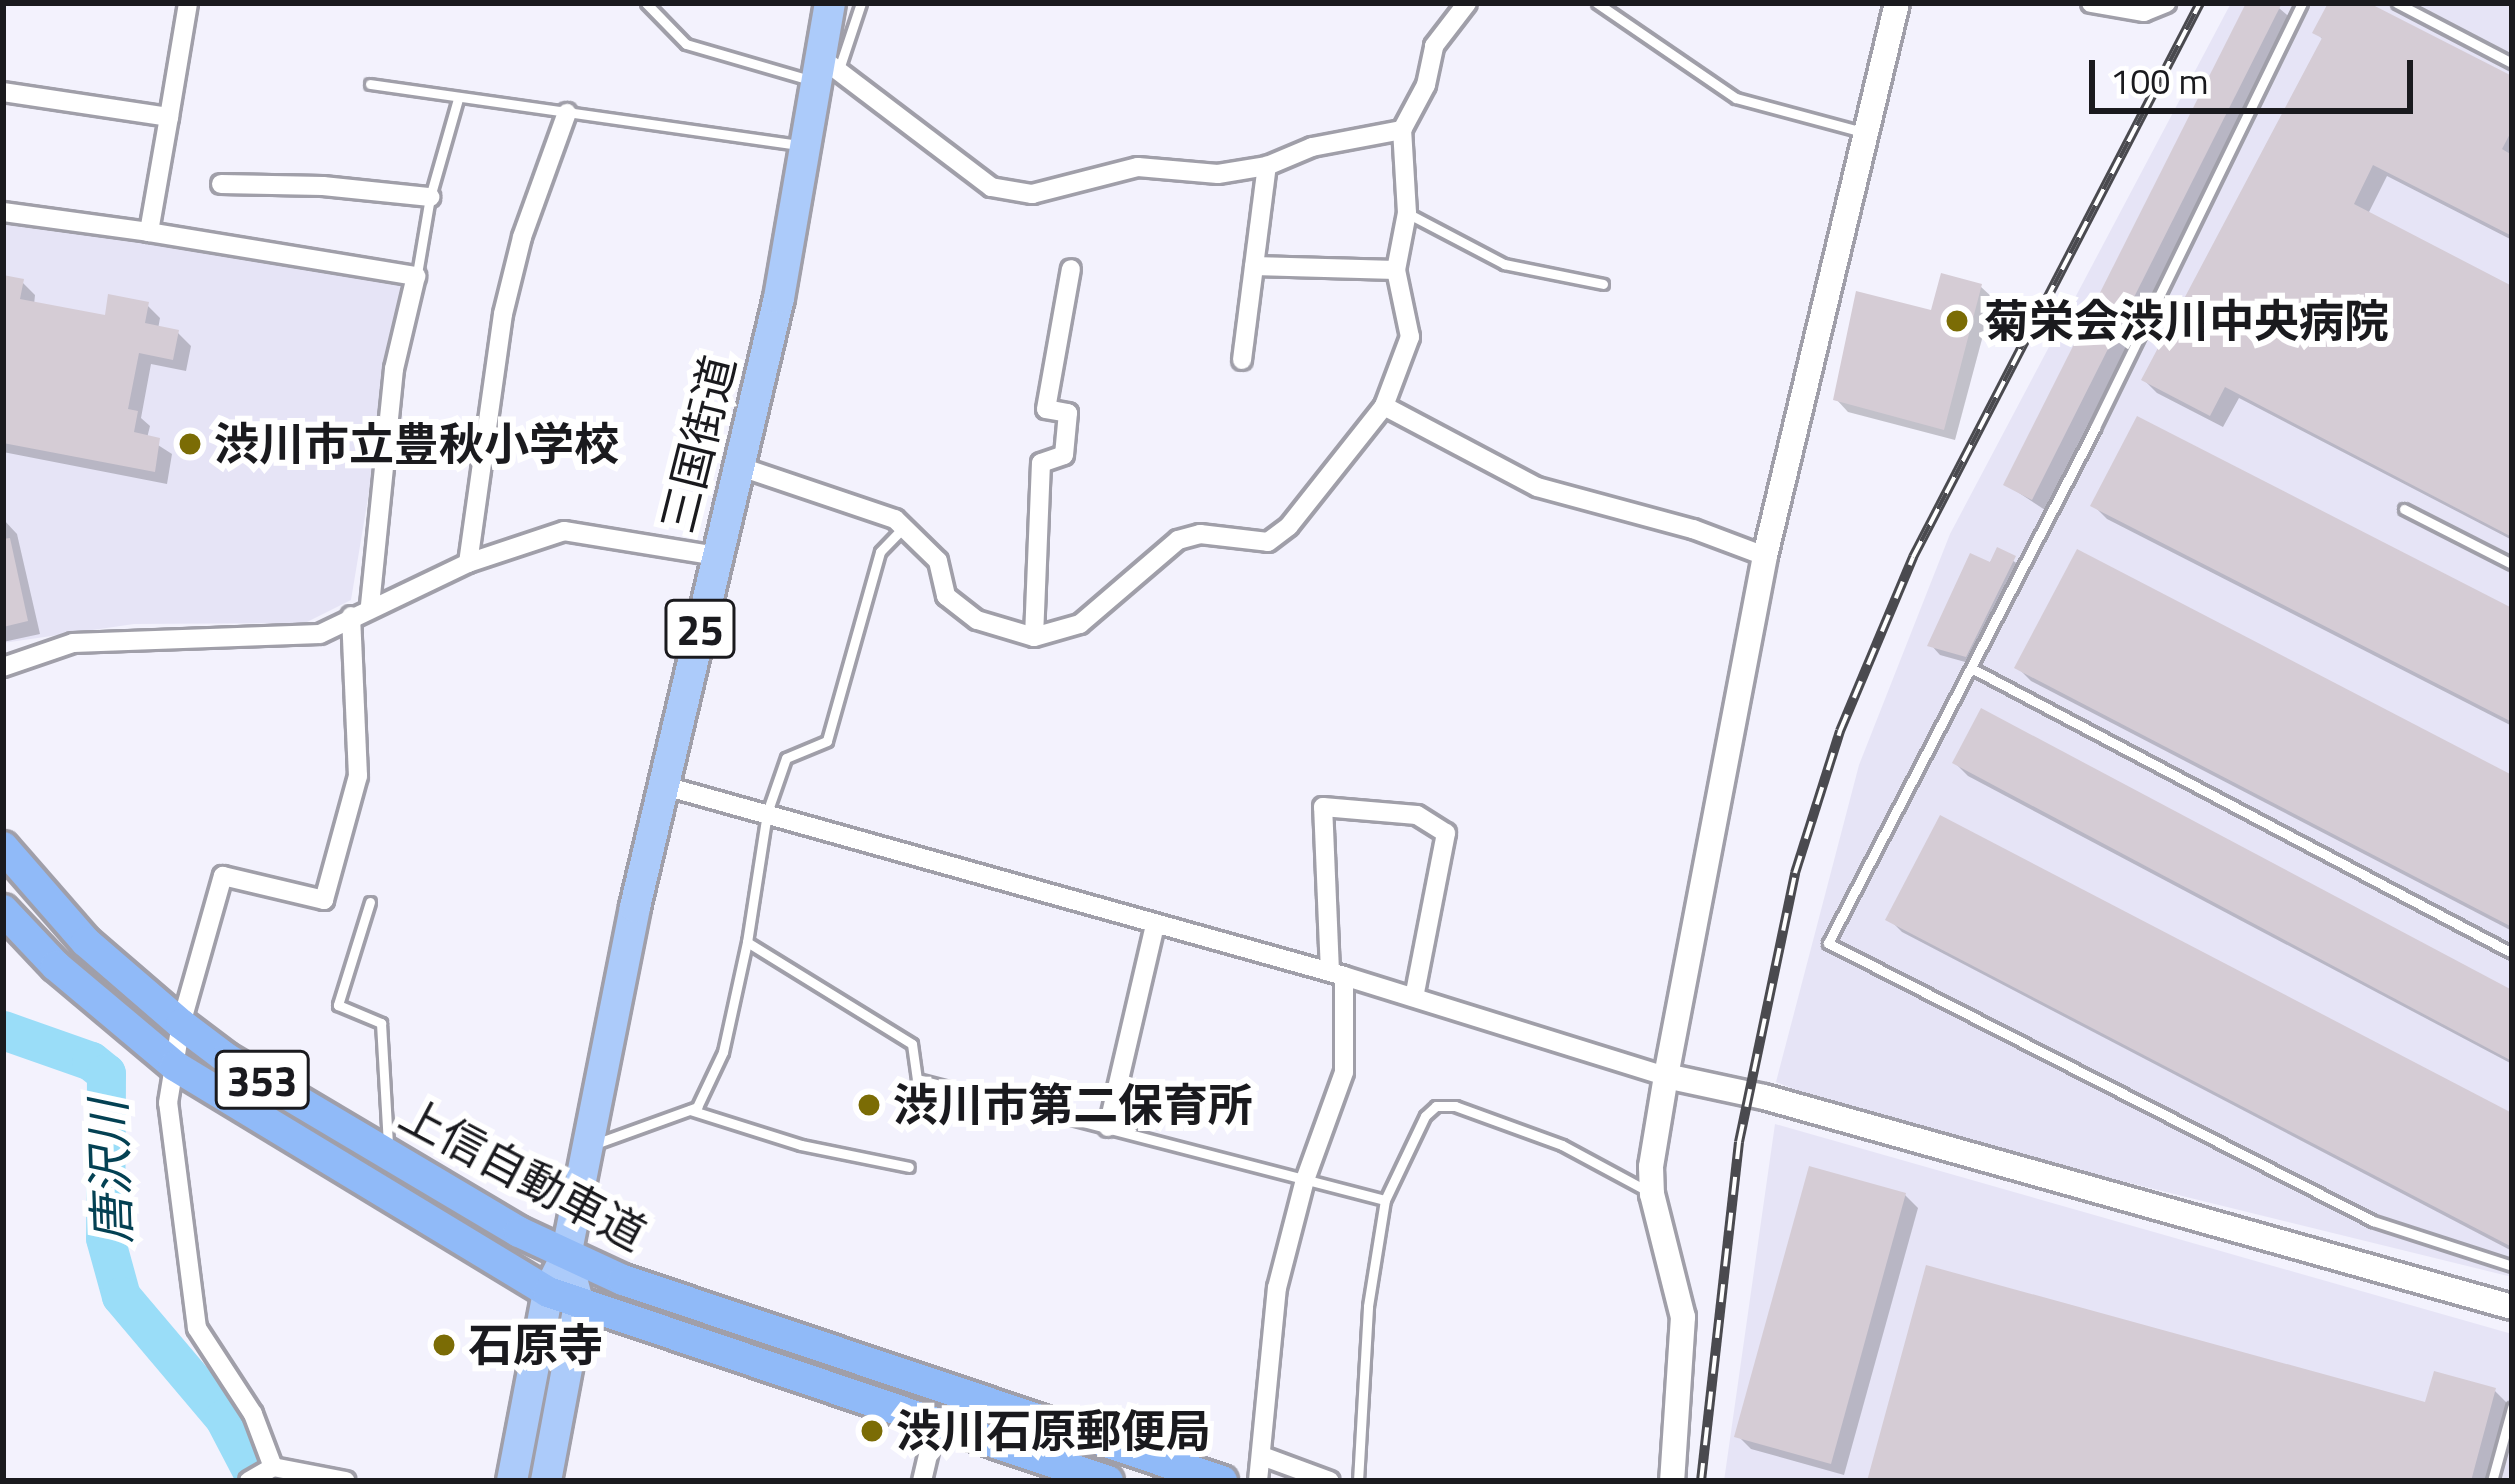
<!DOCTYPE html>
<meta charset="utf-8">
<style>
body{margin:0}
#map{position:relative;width:2515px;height:1484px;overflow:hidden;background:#f3f2fd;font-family:"Titillium Web","Noto Sans JP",sans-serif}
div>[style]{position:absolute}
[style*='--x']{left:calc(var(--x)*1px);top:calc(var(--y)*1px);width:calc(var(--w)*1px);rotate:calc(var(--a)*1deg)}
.built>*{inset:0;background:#e6e4f6}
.shadow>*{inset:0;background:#0003}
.river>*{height:39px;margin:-19.5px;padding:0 19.5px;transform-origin:19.5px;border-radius:19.5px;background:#9addf8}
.building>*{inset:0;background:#d5ccd5}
.roads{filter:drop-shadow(3px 0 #a09fa9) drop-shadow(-3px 0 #a09fa9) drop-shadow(0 3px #a09fa9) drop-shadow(0 -3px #a09fa9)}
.service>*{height:9px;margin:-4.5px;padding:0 4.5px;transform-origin:4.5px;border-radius:4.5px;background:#fff}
.minor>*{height:18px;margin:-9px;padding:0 9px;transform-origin:9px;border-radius:9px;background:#fff}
.tertiary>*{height:24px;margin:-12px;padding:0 12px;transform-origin:12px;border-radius:12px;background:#fff}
.primary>*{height:30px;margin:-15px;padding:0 15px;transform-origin:15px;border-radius:15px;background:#accbfa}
.trunk>*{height:30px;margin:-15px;padding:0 15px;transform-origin:15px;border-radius:15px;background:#90baf8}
.rail>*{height:10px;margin-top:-5px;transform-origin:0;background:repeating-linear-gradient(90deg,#fff 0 18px,#4a4a4f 0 36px);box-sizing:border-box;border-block:3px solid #4a4a4f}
.dots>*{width:33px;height:33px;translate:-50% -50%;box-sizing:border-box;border:6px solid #fff;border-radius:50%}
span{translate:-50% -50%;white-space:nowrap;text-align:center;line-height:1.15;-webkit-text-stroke:12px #fff;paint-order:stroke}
.shield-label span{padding:3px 9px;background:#fff;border:3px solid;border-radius:9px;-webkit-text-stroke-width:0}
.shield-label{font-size:42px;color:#1a1a1e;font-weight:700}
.poi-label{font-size:45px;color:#1a1a1e;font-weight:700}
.left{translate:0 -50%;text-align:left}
.street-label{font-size:45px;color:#1a1a1e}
.water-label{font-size:48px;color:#044153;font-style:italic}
.frame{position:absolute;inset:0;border:6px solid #1a1a1e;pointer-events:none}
.scale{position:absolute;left:2089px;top:60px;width:324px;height:54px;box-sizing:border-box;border:6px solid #1a1a1e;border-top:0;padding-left:15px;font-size:36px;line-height:42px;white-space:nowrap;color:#1a1a1e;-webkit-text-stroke:9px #fff;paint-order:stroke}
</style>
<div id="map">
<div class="built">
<div style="clip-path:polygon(2231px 3px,2512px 3px,2512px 1277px,1861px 1117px,1776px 1082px,1859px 765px,1950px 534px)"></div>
<div style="clip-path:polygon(3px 220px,400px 280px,403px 288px,351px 600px,305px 623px,134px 624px,3px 643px)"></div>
<div style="clip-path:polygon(1775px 1124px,2512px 1334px,2512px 1481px,1724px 1481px)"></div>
</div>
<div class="shadow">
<div style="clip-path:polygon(2249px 3px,2273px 3px,2293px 20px,2045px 510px,2007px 485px)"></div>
<div style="clip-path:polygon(2331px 3px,2363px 3px,2512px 79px,2512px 240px,2387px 176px,2368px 214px,2512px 290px,2512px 540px,2239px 398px,2223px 427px,2157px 393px,2144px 380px,2324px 41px,2316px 32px)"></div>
<div style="clip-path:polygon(3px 278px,22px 282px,35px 295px,34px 305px,107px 318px,147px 305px,160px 318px,158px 329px,178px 333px,191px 346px,186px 371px,151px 364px,141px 418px,150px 426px,147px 438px,172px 454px,167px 484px,3px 452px)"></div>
<div style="clip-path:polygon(1980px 286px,1993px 298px,1955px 440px,1848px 412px,1836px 399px,1933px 314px)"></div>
<div style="clip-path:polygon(2094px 506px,2512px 611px,2512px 726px,2107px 519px)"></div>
<div style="clip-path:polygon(3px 519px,17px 534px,40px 634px,3px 642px)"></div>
<div style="clip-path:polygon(1998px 551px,2024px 568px,1976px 665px,1940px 655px,1931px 645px)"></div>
<div style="clip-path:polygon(2018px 668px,2512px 778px,2512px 931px,2031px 681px)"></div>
<div style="clip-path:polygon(1955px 763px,2512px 993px,2512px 1064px,1968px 776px)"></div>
<div style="clip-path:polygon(1889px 919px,2512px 1117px,2512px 1251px,1902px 932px)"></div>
<div style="clip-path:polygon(1905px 1195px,1918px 1208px,1844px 1475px,1751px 1449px,1738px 1436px)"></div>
<div style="clip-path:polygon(2495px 1391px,2508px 1404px,2487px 1481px,1870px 1481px,2427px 1406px)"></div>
</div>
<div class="river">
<div style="--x:3;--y:1030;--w:93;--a:19.4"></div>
<div style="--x:91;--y:1061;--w:19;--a:39"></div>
<div style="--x:106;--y:1073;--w:165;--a:90.3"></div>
<div style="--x:105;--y:1238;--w:60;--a:74.6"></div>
<div style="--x:121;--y:1296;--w:160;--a:49.8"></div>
<div style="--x:224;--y:1418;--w:71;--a:62.4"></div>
</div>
<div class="building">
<div style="clip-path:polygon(2246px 3px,2282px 3px,2032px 500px,2003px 485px)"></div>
<div style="clip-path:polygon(2328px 3px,2369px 3px,2512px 76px,2512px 130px,2502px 149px,2512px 155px,2512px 236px,2373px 165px,2354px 204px,2512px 286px,2512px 537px,2225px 387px,2210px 416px,2141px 380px,2322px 38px,2312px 33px)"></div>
<div style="clip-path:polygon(1941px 273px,1982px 284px,1944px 430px,1833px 400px,1856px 291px,1931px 310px)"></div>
<div style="clip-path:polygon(3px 275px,24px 279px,20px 299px,105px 315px,108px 294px,149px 302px,145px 323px,179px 330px,173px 360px,139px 353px,128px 409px,138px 411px,134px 432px,160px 438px,155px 472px,3px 443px)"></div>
<div style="clip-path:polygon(2137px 416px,2512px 608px,2512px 722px,2090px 506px)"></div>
<div style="clip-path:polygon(10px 538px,28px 621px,3px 627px,3px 539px)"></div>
<div style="clip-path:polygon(1997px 547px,2016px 556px,1966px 657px,1927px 646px,1970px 553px,1990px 562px)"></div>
<div style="clip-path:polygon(2077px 549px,2512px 775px,2512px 927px,2014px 668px)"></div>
<div style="clip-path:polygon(1981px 708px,2512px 990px,2512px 1061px,1952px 763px)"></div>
<div style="clip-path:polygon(1940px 815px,2512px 1113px,2512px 1247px,1885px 920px)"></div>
<div style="clip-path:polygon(1809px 1166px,1906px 1193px,1831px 1464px,1734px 1437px)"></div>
<div style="clip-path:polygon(1926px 1265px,2425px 1402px,2434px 1371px,2496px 1388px,2471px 1481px,1867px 1481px)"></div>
</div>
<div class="roads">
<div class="service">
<div style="--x:646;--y:3;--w:57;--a:45.7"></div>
<div style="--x:686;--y:44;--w:129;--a:16.2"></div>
<div style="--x:1597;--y:3;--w:168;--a:34.4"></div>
<div style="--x:1736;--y:98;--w:131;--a:15"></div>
<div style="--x:2302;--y:3;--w:473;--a:116"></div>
<div style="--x:2095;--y:428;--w:580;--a:117.4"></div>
<div style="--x:1828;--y:943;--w:612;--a:27.03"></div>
<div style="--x:2373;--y:1221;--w:146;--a:17.9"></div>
<div style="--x:2397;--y:3;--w:130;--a:27.6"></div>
<div style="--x:839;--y:69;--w:70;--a:-71.6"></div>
<div style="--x:370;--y:84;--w:432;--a:8.1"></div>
<div style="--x:1407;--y:213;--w:110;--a:27.7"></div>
<div style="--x:1504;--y:264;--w:101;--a:11.4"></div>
<div style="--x:417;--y:274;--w:78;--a:-80.4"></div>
<div style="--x:430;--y:197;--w:102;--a:-74.1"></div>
<div style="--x:2404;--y:509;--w:121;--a:27"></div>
<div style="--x:903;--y:528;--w:33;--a:134"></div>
<div style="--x:880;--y:552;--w:196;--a:105.7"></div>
<div style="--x:827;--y:741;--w:44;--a:157.5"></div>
<div style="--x:786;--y:758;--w:58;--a:109.1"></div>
<div style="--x:767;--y:813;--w:131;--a:98.8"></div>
<div style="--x:747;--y:942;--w:194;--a:31.7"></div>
<div style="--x:912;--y:1044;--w:35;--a:82"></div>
<div style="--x:917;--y:1079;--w:483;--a:14.5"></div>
<div style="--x:1973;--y:669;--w:609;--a:27.78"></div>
<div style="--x:370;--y:902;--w:108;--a:107.3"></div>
<div style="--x:338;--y:1005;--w:47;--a:22.7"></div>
<div style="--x:381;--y:1023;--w:121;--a:86.7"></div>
<div style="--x:690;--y:1110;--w:116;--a:17.5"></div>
<div style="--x:801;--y:1145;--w:110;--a:11.5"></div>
<div style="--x:595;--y:1144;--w:109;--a:-19.9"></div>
<div style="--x:697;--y:1107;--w:61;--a:-64.7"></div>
<div style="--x:723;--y:1052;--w:113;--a:-77.7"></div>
<div style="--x:1358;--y:1481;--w:175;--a:-86.7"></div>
<div style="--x:1368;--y:1306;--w:107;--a:-80.9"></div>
<div style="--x:1385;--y:1200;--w:93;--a:-64.5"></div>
<div style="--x:1425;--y:1116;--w:15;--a:-42"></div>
<div style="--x:1436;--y:1106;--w:19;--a:0"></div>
<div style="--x:1455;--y:1106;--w:114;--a:20"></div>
<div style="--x:1562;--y:1145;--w:101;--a:28.3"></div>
<div style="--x:2492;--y:1481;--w:76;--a:-74.7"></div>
</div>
<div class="minor">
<div style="--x:2091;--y:3;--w:54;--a:9.6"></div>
<div style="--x:2144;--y:12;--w:24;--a:-22"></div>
<div style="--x:820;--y:57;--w:215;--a:37.2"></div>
<div style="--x:991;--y:187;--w:42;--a:9.7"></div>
<div style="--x:1032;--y:194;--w:109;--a:-14.3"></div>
<div style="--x:1138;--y:167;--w:80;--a:5"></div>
<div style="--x:1218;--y:174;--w:50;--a:-9.3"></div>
<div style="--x:1267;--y:166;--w:49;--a:-22.9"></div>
<div style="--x:1312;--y:147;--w:92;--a:-10.7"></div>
<div style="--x:3;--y:92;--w:168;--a:8.6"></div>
<div style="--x:169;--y:117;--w:117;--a:99.9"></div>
<div style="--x:149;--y:232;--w:271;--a:9.4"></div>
<div style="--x:416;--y:276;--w:96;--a:103.3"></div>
<div style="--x:394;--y:369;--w:238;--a:95.8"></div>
<div style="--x:169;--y:117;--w:116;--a:-80.5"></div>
<div style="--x:221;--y:184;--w:102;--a:1.1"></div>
<div style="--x:323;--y:186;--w:108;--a:5.9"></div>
<div style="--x:3;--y:212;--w:147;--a:7.8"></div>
<div style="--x:1254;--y:266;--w:142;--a:1.6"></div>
<div style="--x:1242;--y:360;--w:196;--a:-82.7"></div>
<div style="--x:1384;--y:406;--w:173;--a:27.9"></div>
<div style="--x:1537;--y:487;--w:162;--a:15.1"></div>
<div style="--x:1693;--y:529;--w:77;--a:20.6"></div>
<div style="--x:741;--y:467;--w:163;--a:18.7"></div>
<div style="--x:895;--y:519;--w:60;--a:44.3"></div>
<div style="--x:938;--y:561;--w:36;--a:77"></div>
<div style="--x:946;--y:596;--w:39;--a:38"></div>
<div style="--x:977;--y:620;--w:59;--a:16.6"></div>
<div style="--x:1034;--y:637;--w:48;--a:-15.8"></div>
<div style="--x:1080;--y:624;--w:129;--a:-40.6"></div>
<div style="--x:1178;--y:540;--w:23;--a:-15"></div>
<div style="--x:1200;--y:534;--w:68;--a:6.7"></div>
<div style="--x:1268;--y:542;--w:26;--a:-37"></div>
<div style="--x:1289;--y:526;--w:153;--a:-51.6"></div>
<div style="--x:1384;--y:406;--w:74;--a:-69.4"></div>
<div style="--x:1410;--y:337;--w:68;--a:-101.8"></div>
<div style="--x:1396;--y:270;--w:58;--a:-79.1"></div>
<div style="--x:1407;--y:213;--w:83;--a:-93.4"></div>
<div style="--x:1402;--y:130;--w:51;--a:-61.9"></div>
<div style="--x:1426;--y:85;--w:40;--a:-78"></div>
<div style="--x:1434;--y:46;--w:54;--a:-52.5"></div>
<div style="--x:468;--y:563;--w:251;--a:-82"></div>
<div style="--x:503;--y:314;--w:79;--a:-76.1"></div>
<div style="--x:522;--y:237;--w:132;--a:-70.1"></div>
<div style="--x:1034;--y:637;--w:174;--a:-87.7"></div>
<div style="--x:1041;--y:463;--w:24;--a:-19"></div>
<div style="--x:1064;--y:455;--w:42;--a:-84.6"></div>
<div style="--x:1068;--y:413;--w:22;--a:-170"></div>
<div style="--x:1046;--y:409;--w:142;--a:-79.9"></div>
<div style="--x:3;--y:667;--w:74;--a:-18.9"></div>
<div style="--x:73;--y:643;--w:247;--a:-2.1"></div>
<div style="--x:320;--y:634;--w:164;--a:-25.6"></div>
<div style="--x:468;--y:563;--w:101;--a:-18.4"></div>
<div style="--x:564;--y:531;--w:154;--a:9.3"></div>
<div style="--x:665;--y:786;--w:705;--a:15.63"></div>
<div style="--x:1344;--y:976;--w:337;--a:17.3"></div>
<div style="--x:1330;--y:972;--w:165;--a:-92.4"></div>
<div style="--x:1323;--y:807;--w:94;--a:4.9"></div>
<div style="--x:1417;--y:815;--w:34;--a:32"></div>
<div style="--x:1446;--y:833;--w:167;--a:101"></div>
<div style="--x:1108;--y:1127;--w:207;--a:-76.9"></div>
<div style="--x:1262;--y:1456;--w:72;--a:20.2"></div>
<div style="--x:273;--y:1467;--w:57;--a:-110.7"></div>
<div style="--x:253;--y:1414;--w:103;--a:-123.1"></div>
<div style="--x:197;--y:1328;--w:227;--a:-97.3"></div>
<div style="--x:168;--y:1103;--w:80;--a:-80.7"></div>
<div style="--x:181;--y:1024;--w:154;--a:-74.2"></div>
<div style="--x:223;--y:876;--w:104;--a:13.4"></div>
<div style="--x:324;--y:900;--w:129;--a:-74.7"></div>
<div style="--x:358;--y:776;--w:160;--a:-92.5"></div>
<div style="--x:249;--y:1481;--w:28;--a:-30"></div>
<div style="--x:273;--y:1467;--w:74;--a:10.9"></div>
<div style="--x:922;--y:1481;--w:57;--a:-76.9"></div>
<div style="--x:1258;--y:1481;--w:194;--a:-84.4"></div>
<div style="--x:1277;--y:1288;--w:112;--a:-75.5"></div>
<div style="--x:1305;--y:1180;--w:115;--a:-70.1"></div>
<div style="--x:1344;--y:1072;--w:96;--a:-90"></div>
</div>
<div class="tertiary">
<div style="--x:1897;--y:3;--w:569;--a:103.43"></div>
<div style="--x:1765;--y:556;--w:529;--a:100.78"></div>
<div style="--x:1666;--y:1076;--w:100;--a:12.1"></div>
<div style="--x:1764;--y:1097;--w:777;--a:15.68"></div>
<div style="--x:1666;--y:1076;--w:92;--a:99.4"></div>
<div style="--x:1651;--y:1167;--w:27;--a:88"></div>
<div style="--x:1652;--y:1194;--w:127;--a:75.9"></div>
<div style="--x:1683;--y:1317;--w:164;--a:93.8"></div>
</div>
<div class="primary">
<div style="--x:512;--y:1481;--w:192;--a:-79.2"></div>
<div style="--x:548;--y:1292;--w:40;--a:-63.4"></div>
<div style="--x:566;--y:1256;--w:356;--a:-78.8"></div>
<div style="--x:635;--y:907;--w:626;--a:-76.7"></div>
<div style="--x:779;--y:298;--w:299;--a:-80.2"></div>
<div style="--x:546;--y:1481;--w:179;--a:-79.4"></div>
<div style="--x:579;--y:1305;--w:27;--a:-105"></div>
</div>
<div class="trunk">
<div style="--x:3;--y:847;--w:126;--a:48.9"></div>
<div style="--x:86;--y:942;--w:125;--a:40.8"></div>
<div style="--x:181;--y:1024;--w:56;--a:37.1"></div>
<div style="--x:226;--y:1058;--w:341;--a:30.7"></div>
<div style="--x:519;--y:1232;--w:115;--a:24.8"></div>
<div style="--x:623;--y:1280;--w:632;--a:18.55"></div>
<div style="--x:3;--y:910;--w:77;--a:46.6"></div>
<div style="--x:56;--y:966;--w:155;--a:40"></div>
<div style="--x:175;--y:1066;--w:436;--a:31.2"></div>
<div style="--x:548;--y:1292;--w:591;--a:18.65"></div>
</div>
</div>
<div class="rail">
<div style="--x:1701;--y:1481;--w:341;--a:-83.6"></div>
<div style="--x:1739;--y:1142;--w:275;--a:-78.2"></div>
<div style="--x:1795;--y:873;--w:149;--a:-72.4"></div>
<div style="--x:1840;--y:731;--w:189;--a:-67.2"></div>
<div style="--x:1913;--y:557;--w:624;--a:-62.61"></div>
</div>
<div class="dots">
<div style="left:1957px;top:321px;background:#7b6c05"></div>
<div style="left:190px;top:444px;background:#7b6c05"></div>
<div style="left:869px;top:1105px;background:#7b6c05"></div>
<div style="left:444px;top:1345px;background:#7b6c05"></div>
<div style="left:872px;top:1431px;background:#7b6c05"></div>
</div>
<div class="shield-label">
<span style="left:700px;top:629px">25</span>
<span style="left:262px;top:1080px">353</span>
</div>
<div class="poi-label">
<span class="left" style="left:1984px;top:321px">菊栄会渋川中央病院</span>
<span class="left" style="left:214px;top:444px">渋川市立豊秋小学校</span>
<span class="left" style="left:893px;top:1105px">渋川市第二保育所</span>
<span class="left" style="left:468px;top:1345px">石原寺</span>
<span class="left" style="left:896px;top:1431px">渋川石原郵便局</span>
</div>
<div class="street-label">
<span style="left:698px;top:444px;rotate:-76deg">三国街道</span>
<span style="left:523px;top:1174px;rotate:28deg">上信自動車道</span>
</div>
<div class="water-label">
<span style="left:110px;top:1172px;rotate:-92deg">唐沢川</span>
</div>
<div class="frame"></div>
<div class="scale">100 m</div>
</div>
